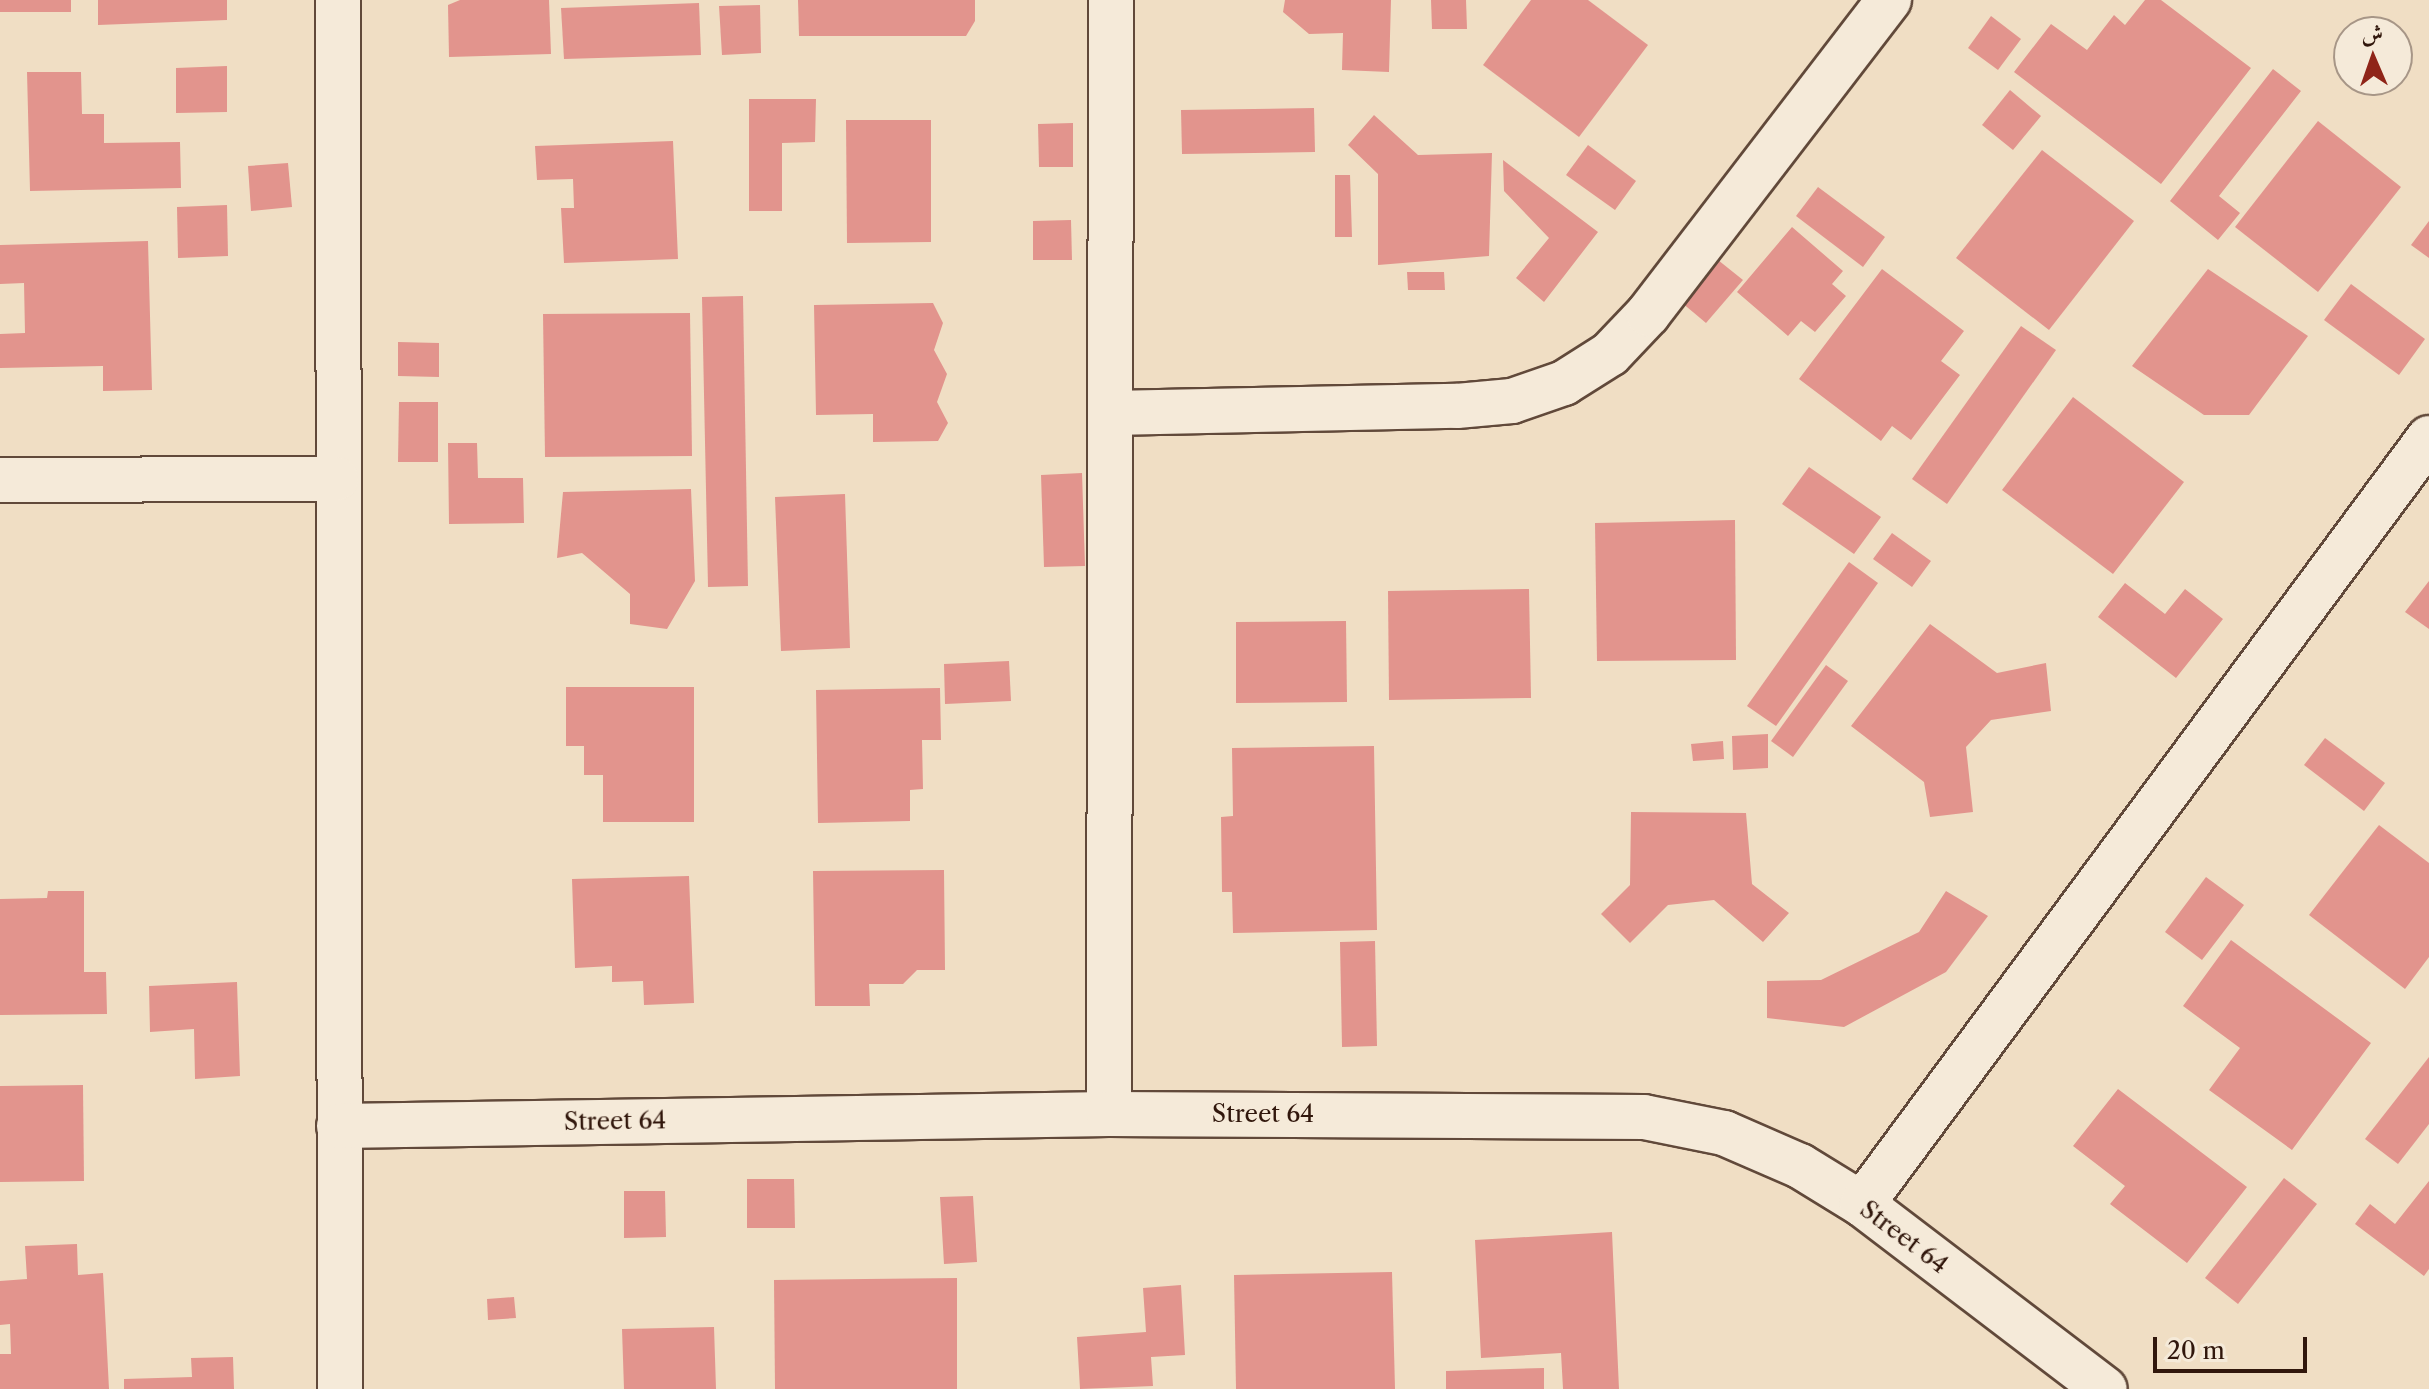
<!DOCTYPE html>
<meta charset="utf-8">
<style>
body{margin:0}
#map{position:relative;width:2429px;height:1389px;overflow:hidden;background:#f0dec4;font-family:"Libre Caslon Text",Amiri,serif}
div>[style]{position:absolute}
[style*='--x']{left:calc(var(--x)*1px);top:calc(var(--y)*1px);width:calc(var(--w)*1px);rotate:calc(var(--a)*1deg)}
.building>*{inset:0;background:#e2948d}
.roads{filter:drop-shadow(2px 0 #61493a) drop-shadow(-2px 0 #61493a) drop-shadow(0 2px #61493a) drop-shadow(0 -2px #61493a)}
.street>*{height:44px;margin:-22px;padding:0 22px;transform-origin:22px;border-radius:22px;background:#f5ead9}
span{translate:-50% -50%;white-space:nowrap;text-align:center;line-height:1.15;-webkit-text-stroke:6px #f5ead9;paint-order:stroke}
.street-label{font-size:24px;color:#31170c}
.north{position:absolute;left:2333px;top:16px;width:80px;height:80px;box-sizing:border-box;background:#f5ead9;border:2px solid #a79687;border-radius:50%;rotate:358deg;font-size:22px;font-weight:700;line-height:32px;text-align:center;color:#31170c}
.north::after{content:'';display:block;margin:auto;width:28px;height:36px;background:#8f2418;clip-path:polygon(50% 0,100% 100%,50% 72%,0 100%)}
.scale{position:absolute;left:2153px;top:1337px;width:154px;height:36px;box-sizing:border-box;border:4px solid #31170c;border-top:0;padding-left:10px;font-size:24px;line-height:28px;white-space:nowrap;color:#31170c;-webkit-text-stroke:6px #f5ead9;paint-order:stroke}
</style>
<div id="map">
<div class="building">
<div style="clip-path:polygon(0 0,71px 0,71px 12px,0 12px)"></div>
<div style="clip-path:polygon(98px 0,227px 0,227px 20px,98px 25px)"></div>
<div style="clip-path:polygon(460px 0,549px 0,551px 54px,449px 57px,448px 5px)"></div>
<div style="clip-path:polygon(798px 0,975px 0,975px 21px,966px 36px,799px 36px)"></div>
<div style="clip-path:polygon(1285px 0,1391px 0,1389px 72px,1342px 70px,1343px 33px,1309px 34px,1283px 12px)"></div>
<div style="clip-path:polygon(1431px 0,1466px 0,1467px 29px,1432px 29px)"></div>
<div style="clip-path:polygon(1531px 0,1588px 0,1648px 45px,1579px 137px,1483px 65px)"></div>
<div style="clip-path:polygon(2145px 0,2161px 0,2251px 68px,2161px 184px,2014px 72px,2051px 24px,2087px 50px,2114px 15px,2125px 25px)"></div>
<div style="clip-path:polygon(699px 3px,701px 55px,564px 59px,561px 8px)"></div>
<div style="clip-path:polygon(760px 5px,761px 53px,722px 55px,719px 6px)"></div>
<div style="clip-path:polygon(1991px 16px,2021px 39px,1998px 70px,1968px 48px)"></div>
<div style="clip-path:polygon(227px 66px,227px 112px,176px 113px,176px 68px)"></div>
<div style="clip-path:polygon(2273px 69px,2301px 91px,2219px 196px,2240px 213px,2218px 240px,2170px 201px)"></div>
<div style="clip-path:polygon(27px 72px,81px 72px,82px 114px,104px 114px,104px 143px,180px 142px,181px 188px,30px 191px)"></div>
<div style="clip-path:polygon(2010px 90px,2041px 116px,2013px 150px,1982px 125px)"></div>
<div style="clip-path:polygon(749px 99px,816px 99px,815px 142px,782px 143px,782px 211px,749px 211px)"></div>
<div style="clip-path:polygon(1314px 108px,1315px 152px,1182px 154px,1181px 110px)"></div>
<div style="clip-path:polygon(1374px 115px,1418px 155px,1492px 153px,1489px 256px,1378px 265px,1378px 174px,1348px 145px)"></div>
<div style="clip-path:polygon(846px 120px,931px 120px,931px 242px,847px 243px)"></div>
<div style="clip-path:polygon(2318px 121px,2401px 187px,2318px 292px,2235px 227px)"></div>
<div style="clip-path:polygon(1073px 123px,1073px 167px,1039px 167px,1038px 124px)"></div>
<div style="clip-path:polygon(673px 141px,678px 259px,564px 263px,561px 208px,574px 208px,573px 179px,537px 180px,535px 146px)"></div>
<div style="clip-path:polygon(1588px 145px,1636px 181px,1615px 210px,1566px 175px)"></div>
<div style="clip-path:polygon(2042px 150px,2134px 221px,2049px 330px,1956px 258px)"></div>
<div style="clip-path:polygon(1503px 160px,1598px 232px,1544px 302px,1516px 278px,1549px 238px,1504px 191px)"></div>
<div style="clip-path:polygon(288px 163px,292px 207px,251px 211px,248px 166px)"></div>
<div style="clip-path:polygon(1335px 175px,1350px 175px,1352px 237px,1335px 237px)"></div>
<div style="clip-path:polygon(1818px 187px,1885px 237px,1863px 267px,1796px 216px)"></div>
<div style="clip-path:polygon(227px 205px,228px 256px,178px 258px,177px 207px)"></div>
<div style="clip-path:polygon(1071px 220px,1072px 260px,1033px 260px,1033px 221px)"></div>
<div style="clip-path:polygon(2429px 221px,2429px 258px,2411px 245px)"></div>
<div style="clip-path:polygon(1792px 227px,1843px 271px,1832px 284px,1846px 296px,1815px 332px,1801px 321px,1788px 336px,1737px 292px)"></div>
<div style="clip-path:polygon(148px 241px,152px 390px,103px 391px,103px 366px,0 368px,0 334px,25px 333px,24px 283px,0 284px,0 245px)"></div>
<div style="clip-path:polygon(1718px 260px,1743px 280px,1706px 323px,1681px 302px)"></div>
<div style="clip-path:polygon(1882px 269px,1964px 331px,1941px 361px,1960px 375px,1911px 440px,1892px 426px,1881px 441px,1799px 379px)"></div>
<div style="clip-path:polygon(2208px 269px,2308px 336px,2249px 415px,2204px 415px,2132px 366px)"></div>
<div style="clip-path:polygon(1407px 272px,1444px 272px,1445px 290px,1408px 290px)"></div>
<div style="clip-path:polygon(2351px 284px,2425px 339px,2399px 375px,2324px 320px)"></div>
<div style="clip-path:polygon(743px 296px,748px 586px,708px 587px,702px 297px)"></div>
<div style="clip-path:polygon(933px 303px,943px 323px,934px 350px,947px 374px,937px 402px,948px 423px,938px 441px,873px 442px,873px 414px,816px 415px,814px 305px)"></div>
<div style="clip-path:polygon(690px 313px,692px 456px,545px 457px,543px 314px)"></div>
<div style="clip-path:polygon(2021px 326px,2056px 350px,1947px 504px,1912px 479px)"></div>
<div style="clip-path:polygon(398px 342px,439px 343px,439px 377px,398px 376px)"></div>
<div style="clip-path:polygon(2073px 397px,2184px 482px,2113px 574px,2002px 490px)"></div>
<div style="clip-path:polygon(399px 402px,438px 402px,438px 462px,398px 462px)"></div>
<div style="clip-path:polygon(448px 443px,477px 443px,478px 478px,523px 478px,524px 523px,449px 524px)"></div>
<div style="clip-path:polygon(1809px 467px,1881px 517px,1854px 554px,1782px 504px)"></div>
<div style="clip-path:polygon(1082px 473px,1085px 566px,1044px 567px,1041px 475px)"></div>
<div style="clip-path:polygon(691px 489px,695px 581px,667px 629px,630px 624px,630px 594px,582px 553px,557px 558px,563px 492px)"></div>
<div style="clip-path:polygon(845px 494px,850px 648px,781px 651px,775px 497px)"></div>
<div style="clip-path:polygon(1735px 520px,1736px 660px,1597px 661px,1595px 523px)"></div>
<div style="clip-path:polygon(1892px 533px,1931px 561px,1912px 587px,1873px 559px)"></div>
<div style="clip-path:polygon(1849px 562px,1878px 583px,1776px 726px,1747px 706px)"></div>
<div style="clip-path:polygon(2429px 581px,2429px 629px,2405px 612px)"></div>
<div style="clip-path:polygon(2125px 583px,2165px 614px,2185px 589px,2223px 619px,2176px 678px,2098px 617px)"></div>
<div style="clip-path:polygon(1529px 589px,1531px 698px,1389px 700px,1388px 591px)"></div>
<div style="clip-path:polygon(1346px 621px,1347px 702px,1236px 703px,1236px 622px)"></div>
<div style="clip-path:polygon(1930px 624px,1997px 673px,2046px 663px,2051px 711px,1991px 720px,1966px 747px,1973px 812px,1930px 817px,1924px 782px,1851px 726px)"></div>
<div style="clip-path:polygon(1009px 661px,1011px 701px,945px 704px,944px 664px)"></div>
<div style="clip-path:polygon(1826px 665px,1848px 681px,1793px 757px,1771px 741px)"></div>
<div style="clip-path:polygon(566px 687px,694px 687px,694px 822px,603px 822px,603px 775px,584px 775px,584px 746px,566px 746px)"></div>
<div style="clip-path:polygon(940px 688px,941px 740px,922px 740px,923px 789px,910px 790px,910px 821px,818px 823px,816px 690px)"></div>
<div style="clip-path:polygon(1768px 734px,1768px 768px,1733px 770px,1732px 736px)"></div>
<div style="clip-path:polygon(2325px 738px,2385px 783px,2364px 811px,2304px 765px)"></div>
<div style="clip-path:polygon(1723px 741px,1724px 759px,1693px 761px,1691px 744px)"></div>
<div style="clip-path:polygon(1374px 746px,1377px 930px,1233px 933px,1232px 892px,1222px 892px,1221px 817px,1233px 816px,1232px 748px)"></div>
<div style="clip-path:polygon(1631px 812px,1746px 813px,1752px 884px,1789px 913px,1763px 942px,1714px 900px,1668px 905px,1630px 943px,1601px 914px,1630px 885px)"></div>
<div style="clip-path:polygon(2379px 825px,2429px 863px,2429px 957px,2405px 989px,2309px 915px)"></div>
<div style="clip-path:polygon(944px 870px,945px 970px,917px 970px,903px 984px,869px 984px,870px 1006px,815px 1006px,813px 871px)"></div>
<div style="clip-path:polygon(689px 876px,694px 1003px,644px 1005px,643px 981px,612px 982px,612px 966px,575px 968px,572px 879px)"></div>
<div style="clip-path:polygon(2206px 877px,2244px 905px,2202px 960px,2165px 932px)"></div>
<div style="clip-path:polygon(48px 891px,84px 891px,84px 972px,106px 972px,107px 1014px,0 1015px,0 899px,47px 898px)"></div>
<div style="clip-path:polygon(1946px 891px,1988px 916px,1946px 972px,1844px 1027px,1767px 1018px,1767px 981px,1821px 980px,1919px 932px)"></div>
<div style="clip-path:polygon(2231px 940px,2371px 1043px,2292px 1150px,2209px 1090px,2240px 1048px,2183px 1006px)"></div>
<div style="clip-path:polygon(1375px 941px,1377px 1046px,1342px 1047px,1340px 942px)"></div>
<div style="clip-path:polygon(237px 982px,240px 1076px,195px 1079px,194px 1029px,150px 1032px,149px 986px)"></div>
<div style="clip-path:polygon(2429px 1057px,2429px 1124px,2398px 1164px,2365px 1139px)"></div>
<div style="clip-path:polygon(83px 1085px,84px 1181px,0 1182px,0 1086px)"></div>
<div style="clip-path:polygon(2118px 1089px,2247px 1187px,2187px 1263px,2110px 1204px,2125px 1186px,2073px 1146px)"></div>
<div style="clip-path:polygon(2284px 1178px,2317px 1204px,2238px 1304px,2205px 1278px)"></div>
<div style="clip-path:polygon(747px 1179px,794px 1179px,795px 1228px,747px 1228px)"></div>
<div style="clip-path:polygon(2429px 1181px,2429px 1269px,2424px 1276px,2355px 1224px,2370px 1204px,2395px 1224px)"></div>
<div style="clip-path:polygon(624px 1191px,665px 1191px,666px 1237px,624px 1238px)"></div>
<div style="clip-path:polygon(973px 1196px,977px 1262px,944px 1264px,940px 1197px)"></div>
<div style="clip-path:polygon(1612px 1232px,1619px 1389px,1563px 1389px,1561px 1353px,1481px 1358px,1475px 1240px)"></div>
<div style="clip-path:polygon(77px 1244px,78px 1275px,103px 1273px,109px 1389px,0 1389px,0 1354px,11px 1354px,10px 1324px,0 1325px,0 1281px,27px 1279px,25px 1246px)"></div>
<div style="clip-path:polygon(1392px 1272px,1395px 1389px,1236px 1389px,1234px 1275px)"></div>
<div style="clip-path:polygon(957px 1278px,957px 1389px,775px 1389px,774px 1280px)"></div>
<div style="clip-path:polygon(1181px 1285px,1185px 1355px,1151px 1357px,1153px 1386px,1080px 1389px,1077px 1337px,1146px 1332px,1143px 1288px)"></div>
<div style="clip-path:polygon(514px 1297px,516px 1318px,488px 1320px,487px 1299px)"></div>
<div style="clip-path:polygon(714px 1327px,716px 1389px,624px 1389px,622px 1329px)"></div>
<div style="clip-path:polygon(233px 1357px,234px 1389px,124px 1389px,124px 1379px,192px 1377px,191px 1358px)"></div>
<div style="clip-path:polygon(1544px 1368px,1544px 1389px,1446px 1389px,1446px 1371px)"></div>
</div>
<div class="roads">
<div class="street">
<div style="--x:338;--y:0;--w:1389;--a:89.92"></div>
<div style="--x:1111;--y:413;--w:346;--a:-1.2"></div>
<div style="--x:1457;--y:406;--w:55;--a:-5.2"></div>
<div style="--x:1512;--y:401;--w:55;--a:-19.1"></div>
<div style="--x:1564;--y:383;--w:54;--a:-32.2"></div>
<div style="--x:1610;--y:354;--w:55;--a:-46.5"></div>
<div style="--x:1648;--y:314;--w:396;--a:-52.5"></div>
<div style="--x:0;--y:480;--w:336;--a:-0.2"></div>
<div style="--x:1109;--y:1114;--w:1114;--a:-89.9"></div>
<div style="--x:339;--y:1126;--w:770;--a:-0.89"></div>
<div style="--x:1109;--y:1114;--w:535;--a:0.32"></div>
<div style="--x:1644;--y:1117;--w:82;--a:11.3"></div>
<div style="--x:1724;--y:1133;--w:83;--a:23.5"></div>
<div style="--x:1800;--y:1166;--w:73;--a:31.5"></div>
<div style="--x:1862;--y:1204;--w:305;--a:37.3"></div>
<div style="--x:1862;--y:1204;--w:953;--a:-53.49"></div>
</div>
</div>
<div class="street-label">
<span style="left:1263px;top:1114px">Street 64</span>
<span style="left:615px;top:1121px;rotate:-1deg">Street 64</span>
<span style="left:1904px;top:1237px;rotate:37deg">Street 64</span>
</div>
<div class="north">ش</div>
<div class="scale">20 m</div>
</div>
